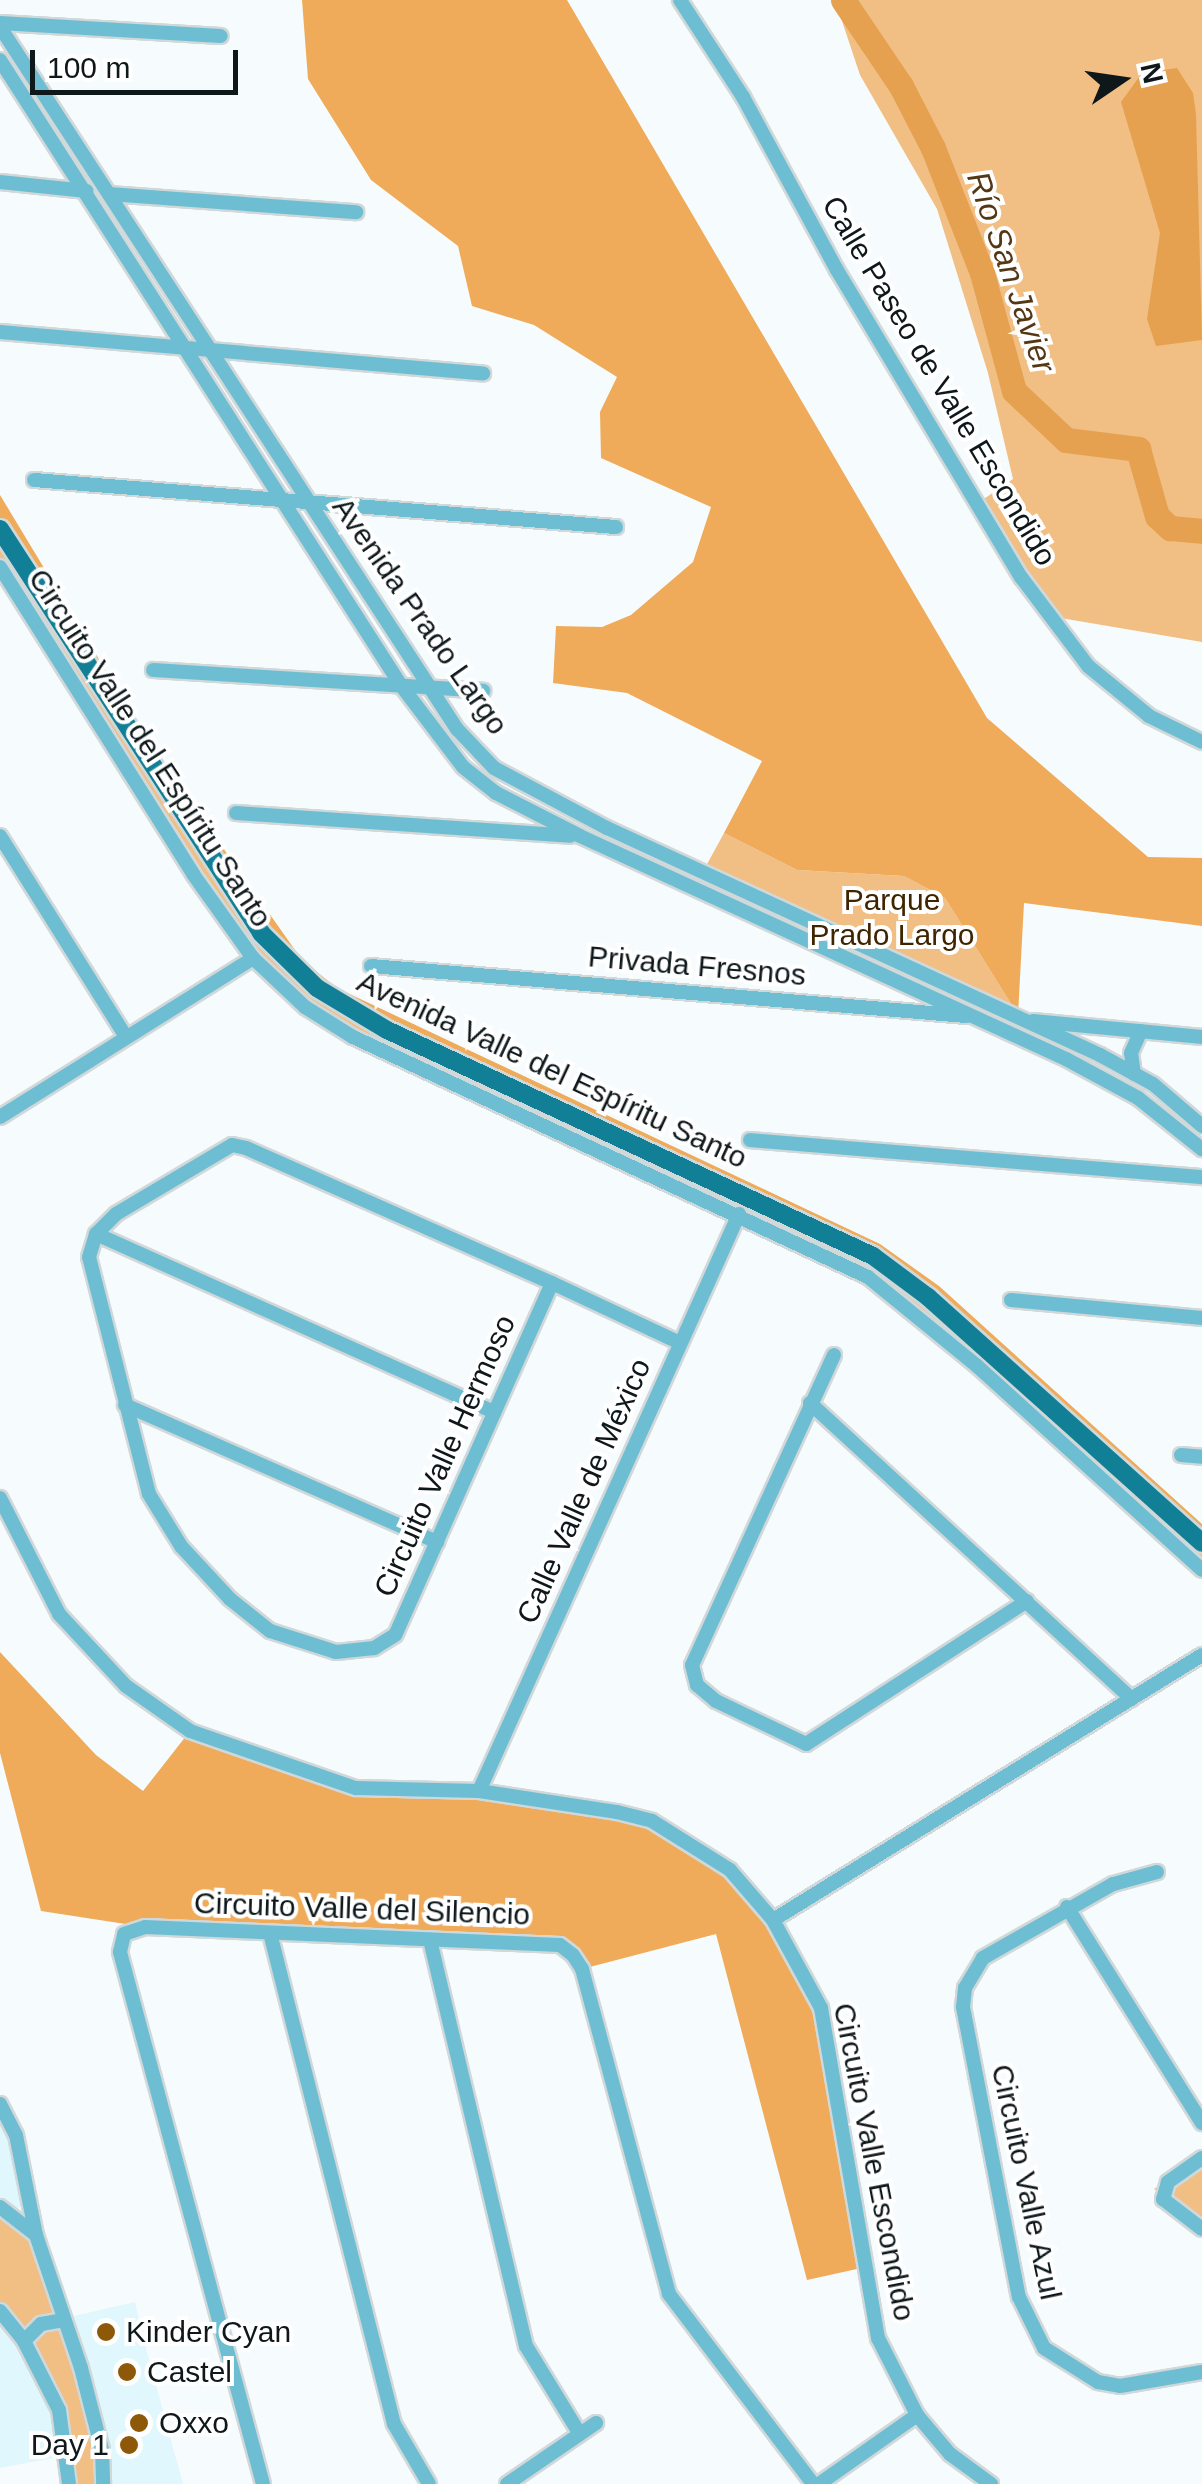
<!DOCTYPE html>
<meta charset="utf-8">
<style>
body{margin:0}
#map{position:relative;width:1202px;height:2484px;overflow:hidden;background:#f6fcfd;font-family:Helvetica,sans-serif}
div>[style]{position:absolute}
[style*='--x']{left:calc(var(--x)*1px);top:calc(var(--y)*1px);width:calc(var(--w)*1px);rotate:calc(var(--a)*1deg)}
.built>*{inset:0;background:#e0f7fd}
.green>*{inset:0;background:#f1be84}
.forest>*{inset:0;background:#efab59}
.water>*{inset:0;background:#e5a14f}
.river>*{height:25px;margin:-12.5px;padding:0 12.5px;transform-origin:12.5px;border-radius:12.5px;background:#e5a14f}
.roads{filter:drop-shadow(2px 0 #d1d8d9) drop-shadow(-2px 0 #d1d8d9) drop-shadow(0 2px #d1d8d9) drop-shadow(0 -2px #d1d8d9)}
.minor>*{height:14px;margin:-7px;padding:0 7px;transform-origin:7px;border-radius:7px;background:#6ebed3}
.major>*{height:18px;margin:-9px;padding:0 9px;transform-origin:9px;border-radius:9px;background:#118096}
.dots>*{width:28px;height:28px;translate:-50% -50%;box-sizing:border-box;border:5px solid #fff;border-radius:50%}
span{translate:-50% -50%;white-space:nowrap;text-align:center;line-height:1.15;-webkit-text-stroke:8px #fff;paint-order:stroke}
.street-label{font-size:30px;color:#0e181b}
.park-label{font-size:30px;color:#3f2400}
.poi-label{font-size:30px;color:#0e181b}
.left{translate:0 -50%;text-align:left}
.right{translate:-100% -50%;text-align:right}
.water-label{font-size:32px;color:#543816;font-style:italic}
.north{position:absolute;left:1072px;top:30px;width:100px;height:100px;-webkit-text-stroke:8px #fff;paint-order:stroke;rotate:77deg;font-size:28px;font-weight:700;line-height:40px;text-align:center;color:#0e181b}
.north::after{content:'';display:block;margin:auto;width:35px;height:45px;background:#0e181b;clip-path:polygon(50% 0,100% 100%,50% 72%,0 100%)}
.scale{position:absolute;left:30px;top:50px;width:208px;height:45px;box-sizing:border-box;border:5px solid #0e181b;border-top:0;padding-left:12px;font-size:30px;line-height:35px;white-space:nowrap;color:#0e181b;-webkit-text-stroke:8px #fff;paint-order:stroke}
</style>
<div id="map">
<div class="built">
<div style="clip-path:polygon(17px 2116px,36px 2195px,17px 2210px,0 2199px,0 2123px)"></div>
<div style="clip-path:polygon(135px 2302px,147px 2352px,183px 2484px,103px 2484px,65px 2318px)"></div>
<div style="clip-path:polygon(0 2311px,43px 2375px,69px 2455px,0 2468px)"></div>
</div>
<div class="green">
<div style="clip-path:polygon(835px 0,1202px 0,1202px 642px,1049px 616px,975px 505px,1013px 479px,988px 373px,937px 209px,860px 75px)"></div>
<div style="clip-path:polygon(0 529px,290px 970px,873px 1256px,1202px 1543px,1202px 1570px,868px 1277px,353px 1037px,253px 958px,0 567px)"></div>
<div style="clip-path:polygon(724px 833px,797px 870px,904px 876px,945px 898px,1018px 1015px,700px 877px)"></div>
<div style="clip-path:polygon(1202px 2158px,1202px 2223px,1154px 2189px)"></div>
<div style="clip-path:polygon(0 2208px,36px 2236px,74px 2344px,103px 2484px,69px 2484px,69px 2465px,28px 2333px,0 2310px)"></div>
</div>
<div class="forest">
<div style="clip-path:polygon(302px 0,567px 0,987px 718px,1148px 857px,1202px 858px,1202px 926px,1024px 903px,1018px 1015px,945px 898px,904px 876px,797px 870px,724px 833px,762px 761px,627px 693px,553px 683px,556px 626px,602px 627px,631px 615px,693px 562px,711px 507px,601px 458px,600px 412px,617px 377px,534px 325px,472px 306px,458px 246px,371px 180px,308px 79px)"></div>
<div style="clip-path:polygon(0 495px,152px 747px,302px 960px,337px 988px,880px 1244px,939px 1286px,1202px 1524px,1202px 1543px,873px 1256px,324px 997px,290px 970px,0 529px)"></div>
<div style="clip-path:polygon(0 1652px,96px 1755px,143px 1791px,190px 1731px,356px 1788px,479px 1791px,652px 1821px,730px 1870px,773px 1920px,821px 2008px,866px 2267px,807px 2280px,716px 1934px,582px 1969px,560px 1945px,145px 1927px,41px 1911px,0 1753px)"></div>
</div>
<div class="water">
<div style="clip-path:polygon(1177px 68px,1193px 93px,1196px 114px,1202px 340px,1156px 346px,1147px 319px,1160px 233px,1121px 102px,1142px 73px)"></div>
</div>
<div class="river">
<div style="--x:843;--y:0;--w:104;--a:56"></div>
<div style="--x:901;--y:86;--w:70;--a:62.7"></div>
<div style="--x:933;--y:148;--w:134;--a:68.6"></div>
<div style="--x:982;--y:273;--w:122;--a:74.8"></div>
<div style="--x:1014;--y:391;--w:71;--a:43.3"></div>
<div style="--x:1066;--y:440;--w:73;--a:7.1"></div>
<div style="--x:1138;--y:449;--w:70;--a:74.2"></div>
<div style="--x:1157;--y:516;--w:18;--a:43"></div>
<div style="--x:1170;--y:528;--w:32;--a:5"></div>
</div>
<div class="roads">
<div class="minor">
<div style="--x:680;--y:0;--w:116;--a:57"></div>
<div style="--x:743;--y:97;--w:197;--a:61.5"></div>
<div style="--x:837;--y:270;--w:358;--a:59.1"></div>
<div style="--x:1021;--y:577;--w:111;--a:53"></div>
<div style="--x:1088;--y:666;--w:79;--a:39.3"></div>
<div style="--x:1149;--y:716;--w:59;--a:26.1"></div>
<div style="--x:0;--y:23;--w:221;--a:3.4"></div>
<div style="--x:0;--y:27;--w:838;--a:56.94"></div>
<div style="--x:457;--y:729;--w:54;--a:46.5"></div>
<div style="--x:494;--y:768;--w:128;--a:28"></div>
<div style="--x:607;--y:828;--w:543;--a:24.72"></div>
<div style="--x:1100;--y:1055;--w:60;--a:28.7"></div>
<div style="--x:1153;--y:1084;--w:65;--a:40.6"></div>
<div style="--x:0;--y:60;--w:741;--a:57.34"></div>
<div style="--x:400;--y:684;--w:104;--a:52.8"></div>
<div style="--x:463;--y:767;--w:42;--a:38.2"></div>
<div style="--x:496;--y:793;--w:94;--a:27.1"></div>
<div style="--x:580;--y:836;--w:535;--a:24.65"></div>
<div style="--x:1066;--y:1059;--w:82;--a:28.4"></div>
<div style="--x:1138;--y:1098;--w:82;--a:38.6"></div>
<div style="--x:0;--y:182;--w:87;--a:5.9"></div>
<div style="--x:109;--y:194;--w:248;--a:4.2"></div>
<div style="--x:0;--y:332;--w:485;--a:4.9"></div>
<div style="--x:34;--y:480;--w:584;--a:4.62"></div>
<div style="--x:0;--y:567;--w:363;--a:57.8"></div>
<div style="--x:193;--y:874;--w:103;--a:54.5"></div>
<div style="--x:253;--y:958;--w:71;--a:43.3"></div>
<div style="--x:305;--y:1007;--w:57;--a:32"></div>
<div style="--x:353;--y:1037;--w:568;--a:24.99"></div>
<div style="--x:868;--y:1277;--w:139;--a:39.2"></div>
<div style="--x:976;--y:1365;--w:305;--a:42.2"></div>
<div style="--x:153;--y:670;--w:331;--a:3.6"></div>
<div style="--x:236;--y:813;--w:335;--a:3.9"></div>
<div style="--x:0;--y:836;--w:237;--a:57.9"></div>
<div style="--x:371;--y:966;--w:598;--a:4.8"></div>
<div style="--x:1033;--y:1021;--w:170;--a:5.4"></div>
<div style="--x:1134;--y:1074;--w:21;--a:-98"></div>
<div style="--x:1131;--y:1053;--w:24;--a:-66"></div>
<div style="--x:0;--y:1117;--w:299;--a:-32.1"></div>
<div style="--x:750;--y:1140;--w:454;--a:4.7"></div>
<div style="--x:96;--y:1234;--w:436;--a:24.1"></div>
<div style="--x:552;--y:1283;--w:385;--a:114"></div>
<div style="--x:395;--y:1635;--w:25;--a:148"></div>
<div style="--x:374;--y:1648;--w:38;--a:174"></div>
<div style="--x:336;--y:1652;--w:69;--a:-162.3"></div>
<div style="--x:270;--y:1631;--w:51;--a:-141.3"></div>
<div style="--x:230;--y:1599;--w:72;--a:-132.8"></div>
<div style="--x:181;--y:1546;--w:61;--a:-121.6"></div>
<div style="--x:149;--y:1494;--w:244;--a:-104.2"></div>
<div style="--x:89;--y:1257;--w:24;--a:-73"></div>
<div style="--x:96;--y:1234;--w:28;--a:-45"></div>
<div style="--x:116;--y:1214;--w:135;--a:-30.7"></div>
<div style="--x:232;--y:1145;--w:14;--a:12"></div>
<div style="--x:246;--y:1148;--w:334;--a:23.8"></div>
<div style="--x:552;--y:1283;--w:141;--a:25.1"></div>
<div style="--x:1011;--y:1300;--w:192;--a:5.4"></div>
<div style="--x:834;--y:1355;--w:341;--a:114.6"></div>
<div style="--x:692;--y:1665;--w:21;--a:76"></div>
<div style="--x:697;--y:1685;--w:25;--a:40"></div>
<div style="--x:716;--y:1701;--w:100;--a:25.5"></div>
<div style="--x:806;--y:1744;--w:263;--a:-32.9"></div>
<div style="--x:810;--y:1403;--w:437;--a:42.6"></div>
<div style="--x:125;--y:1405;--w:341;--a:23.7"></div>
<div style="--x:1181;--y:1455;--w:21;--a:5"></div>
<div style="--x:0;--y:1498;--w:130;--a:63"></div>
<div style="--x:59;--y:1614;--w:98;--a:47.1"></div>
<div style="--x:126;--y:1686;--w:78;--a:35.1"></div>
<div style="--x:190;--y:1731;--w:176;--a:19"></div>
<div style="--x:356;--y:1788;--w:123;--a:1.4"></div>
<div style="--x:479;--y:1791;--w:140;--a:8.7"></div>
<div style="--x:617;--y:1812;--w:36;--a:14"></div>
<div style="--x:652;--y:1821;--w:92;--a:32.1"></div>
<div style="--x:730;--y:1870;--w:66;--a:49.3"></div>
<div style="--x:773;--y:1920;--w:100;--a:61.4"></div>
<div style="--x:821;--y:2008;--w:335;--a:80.2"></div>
<div style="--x:878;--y:2338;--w:86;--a:63.1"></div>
<div style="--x:917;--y:2415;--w:51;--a:49.8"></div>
<div style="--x:950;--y:2454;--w:51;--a:36.2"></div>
<div style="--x:479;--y:1791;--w:633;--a:-65.74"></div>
<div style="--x:1157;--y:1872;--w:46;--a:164.7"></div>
<div style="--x:1113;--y:1884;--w:150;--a:150.4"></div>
<div style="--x:983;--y:1958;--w:35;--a:121"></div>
<div style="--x:965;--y:1988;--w:19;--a:96"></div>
<div style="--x:963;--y:2007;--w:295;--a:79.1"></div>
<div style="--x:1019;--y:2297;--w:57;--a:63.9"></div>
<div style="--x:1044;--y:2348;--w:64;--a:32.2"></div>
<div style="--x:1098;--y:2382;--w:22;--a:10"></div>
<div style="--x:1120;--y:2386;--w:83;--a:-9.7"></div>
<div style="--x:1067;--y:1907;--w:255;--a:58"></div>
<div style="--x:773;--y:1920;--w:504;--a:-31.7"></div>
<div style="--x:270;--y:1933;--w:506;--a:75.83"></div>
<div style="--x:394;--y:2424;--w:69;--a:59.7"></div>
<div style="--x:430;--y:1940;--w:417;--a:76.7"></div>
<div style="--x:526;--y:2346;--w:103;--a:58.5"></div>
<div style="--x:0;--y:2104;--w:35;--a:63"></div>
<div style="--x:16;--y:2135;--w:102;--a:78.7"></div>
<div style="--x:36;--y:2235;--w:140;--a:71.3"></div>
<div style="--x:81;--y:2368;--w:85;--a:75.6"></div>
<div style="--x:102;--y:2450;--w:34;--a:88"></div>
<div style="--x:1202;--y:2158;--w:42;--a:144.8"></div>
<div style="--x:1168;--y:2182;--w:18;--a:106"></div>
<div style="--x:1163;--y:2199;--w:49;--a:37.6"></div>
<div style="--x:0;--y:2207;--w:46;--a:37.9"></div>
<div style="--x:0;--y:2311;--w:38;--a:51"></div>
<div style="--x:24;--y:2341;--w:77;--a:63.1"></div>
<div style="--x:59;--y:2410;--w:75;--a:82.3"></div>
<div style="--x:24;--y:2341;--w:24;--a:-45"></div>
<div style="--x:41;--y:2324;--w:23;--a:-10"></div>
<div style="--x:263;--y:2484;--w:551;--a:-105.05"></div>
<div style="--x:120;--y:1952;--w:18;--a:-77"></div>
<div style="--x:124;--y:1934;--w:22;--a:-18"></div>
<div style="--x:145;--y:1927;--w:415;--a:2.5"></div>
<div style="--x:560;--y:1945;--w:16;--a:38"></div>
<div style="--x:573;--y:1955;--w:17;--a:57"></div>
<div style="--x:582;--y:1969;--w:336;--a:75"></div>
<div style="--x:669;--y:2294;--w:238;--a:52.8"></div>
<div style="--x:507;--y:2484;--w:108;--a:-34.4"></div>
<div style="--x:819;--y:2484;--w:120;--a:-35.1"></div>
</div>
<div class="major">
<div style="--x:0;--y:529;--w:481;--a:57.1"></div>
<div style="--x:261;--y:933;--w:78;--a:44.5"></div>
<div style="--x:317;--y:988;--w:82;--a:31"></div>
<div style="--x:387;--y:1030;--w:536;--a:24.94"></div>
<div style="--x:873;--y:1256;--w:69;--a:36.7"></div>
<div style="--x:928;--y:1297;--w:368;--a:41.9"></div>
</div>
</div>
<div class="dots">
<div style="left:106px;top:2332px;background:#8d5908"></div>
<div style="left:127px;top:2372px;background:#8d5908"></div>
<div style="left:139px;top:2423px;background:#8d5908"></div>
<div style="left:129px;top:2445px;background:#8d5908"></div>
</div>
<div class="street-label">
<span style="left:939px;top:381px;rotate:59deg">Calle Paseo de Valle Escondido</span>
<span style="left:420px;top:616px;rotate:55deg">Avenida Prado Largo</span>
<span style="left:150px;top:748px;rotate:57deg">Circuito Valle del Espíritu Santo</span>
<span style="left:697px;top:966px;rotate:5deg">Privada Fresnos</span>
<span style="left:552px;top:1070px;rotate:25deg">Avenida Valle del Espíritu Santo</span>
<span style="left:445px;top:1456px;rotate:-66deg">Circuito Valle Hermoso</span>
<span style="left:584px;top:1491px;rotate:-66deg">Calle Valle de México</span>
<span style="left:362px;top:1909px;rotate:2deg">Circuito Valle del Silencio</span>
<span style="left:874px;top:2162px;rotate:79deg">Circuito Valle Escondido</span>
<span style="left:1026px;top:2182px;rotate:78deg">Circuito Valle Azul</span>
</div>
<div class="park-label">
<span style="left:892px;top:917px">Parque<br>Prado Largo</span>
</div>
<div class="poi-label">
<span class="left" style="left:126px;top:2332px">Kinder Cyan</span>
<span class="left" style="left:147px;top:2372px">Castel</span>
<span class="left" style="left:159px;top:2423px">Oxxo</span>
<span class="right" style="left:109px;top:2445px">Day 1</span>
</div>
<div class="water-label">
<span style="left:1011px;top:272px;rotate:71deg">Río San Javier</span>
</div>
<div class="north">N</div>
<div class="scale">100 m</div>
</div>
